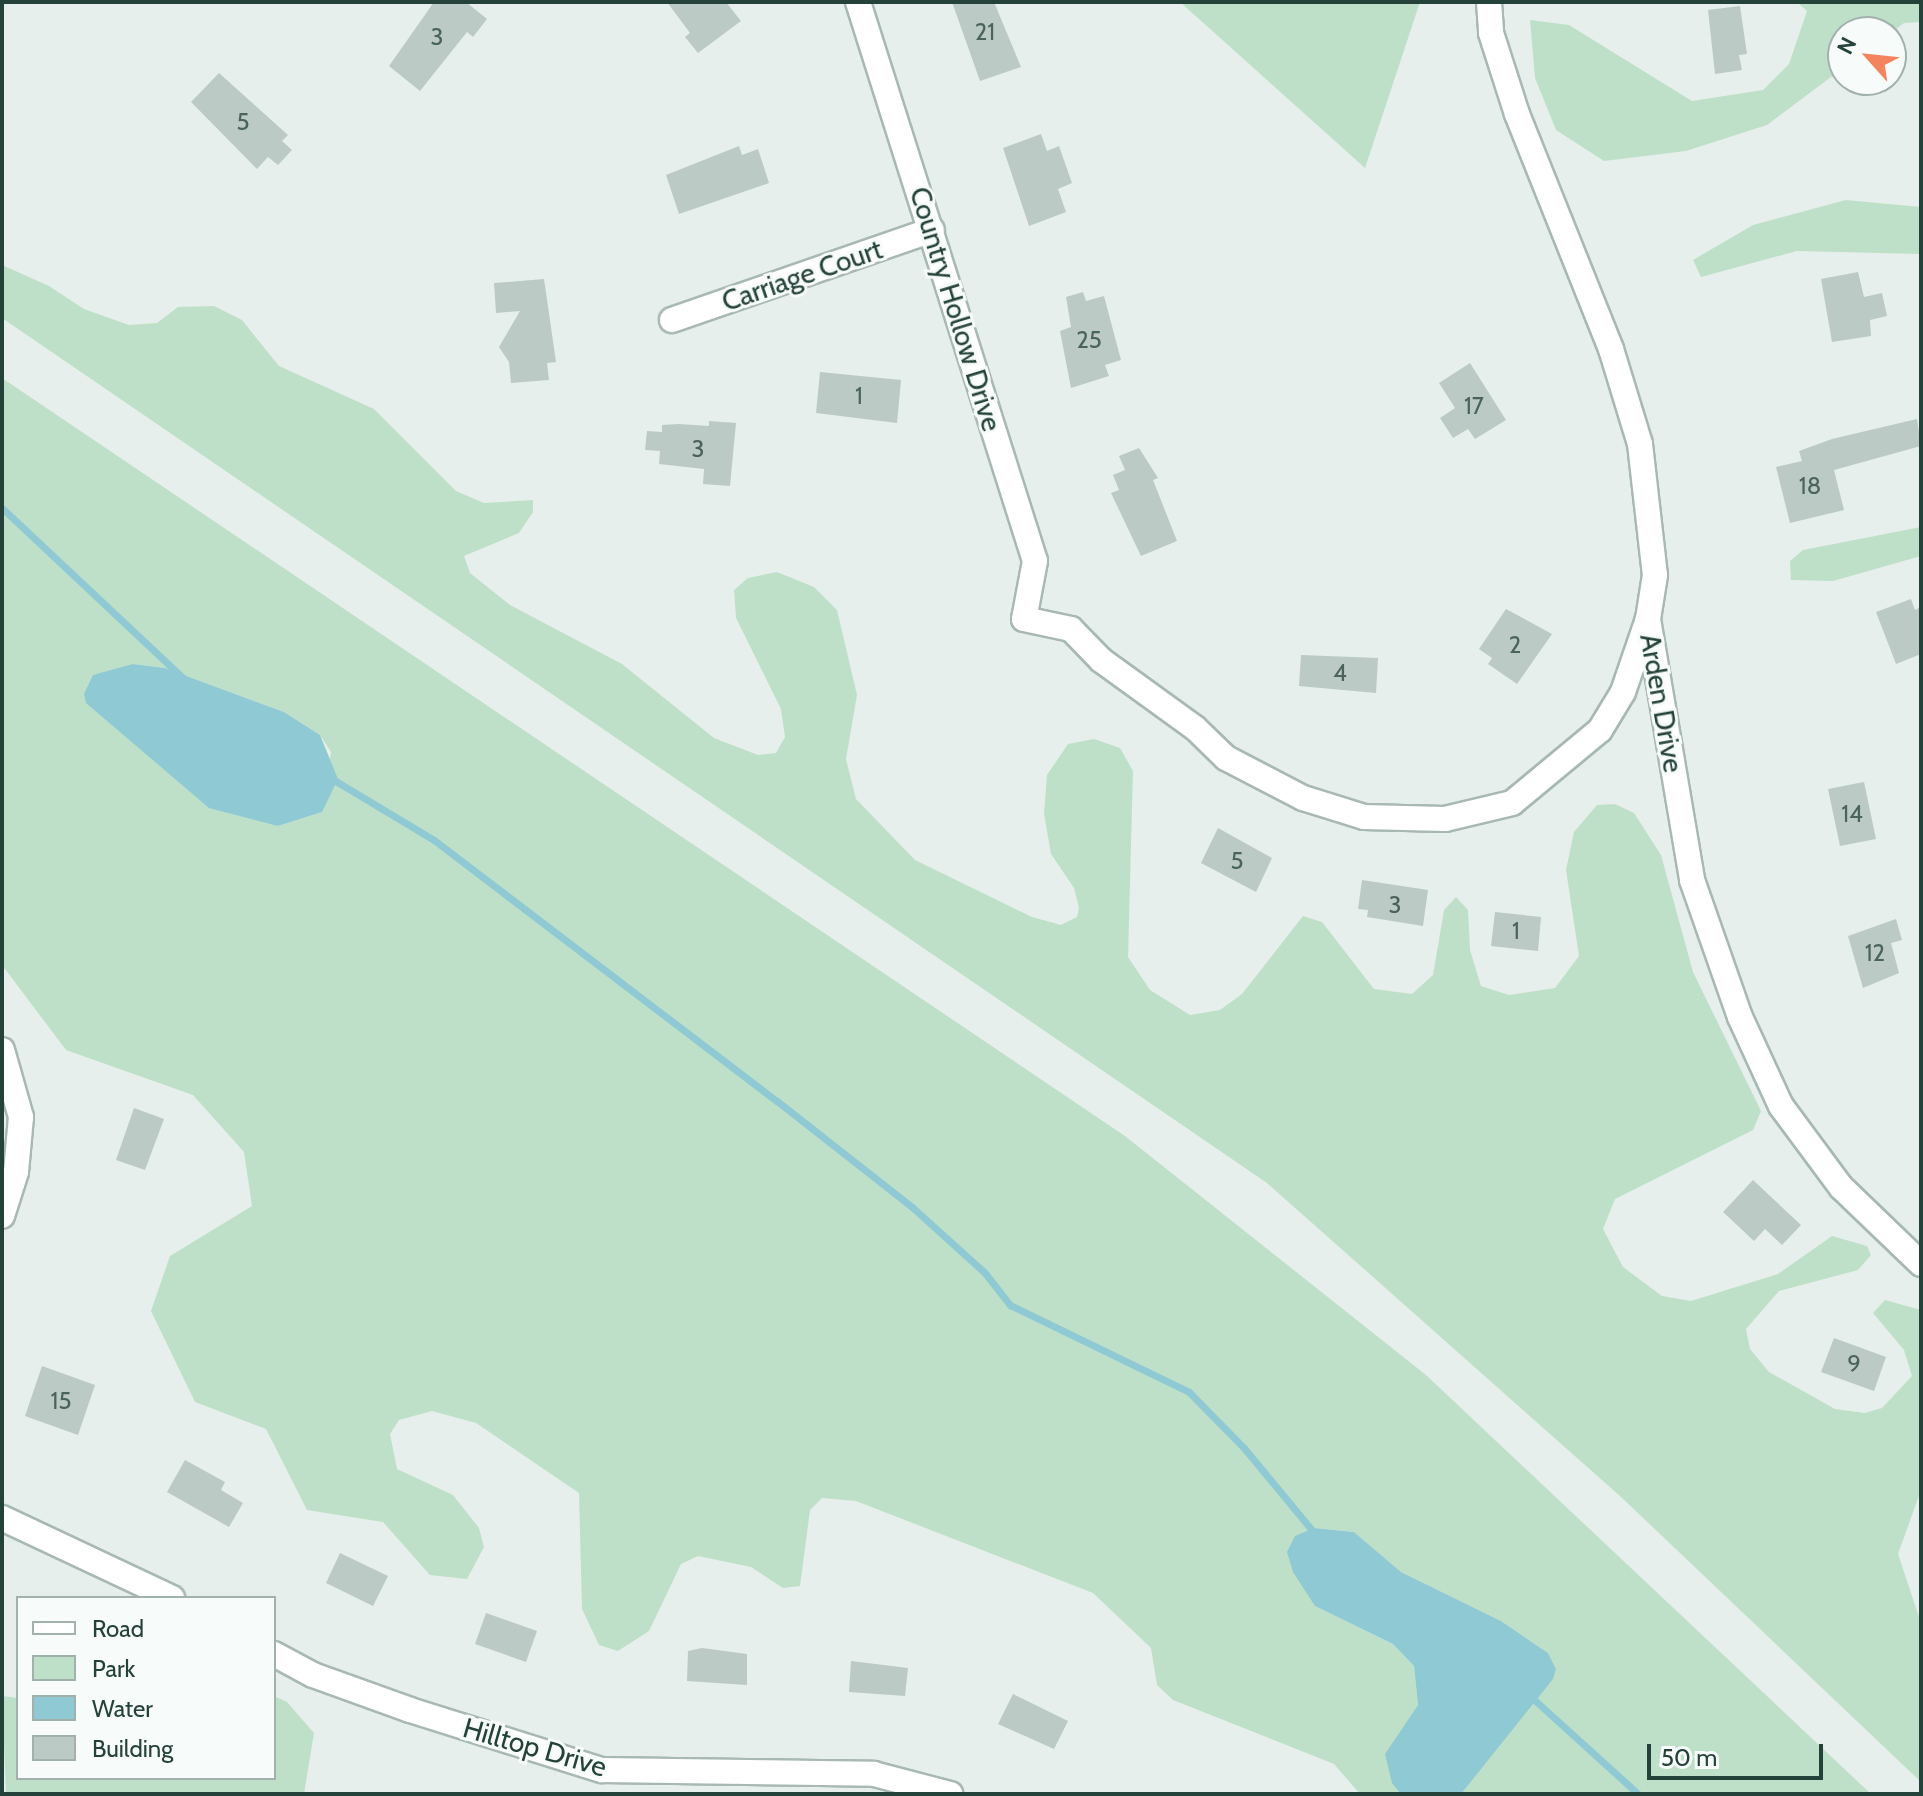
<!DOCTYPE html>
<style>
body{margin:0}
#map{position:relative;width:1923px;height:1796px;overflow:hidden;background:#e6efeb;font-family:Cabin,sans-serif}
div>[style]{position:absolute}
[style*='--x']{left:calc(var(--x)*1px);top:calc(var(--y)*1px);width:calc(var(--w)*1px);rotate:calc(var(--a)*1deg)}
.green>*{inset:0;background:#bfe0c8}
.water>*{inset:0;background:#8ec9d4}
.stream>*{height:7px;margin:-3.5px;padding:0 3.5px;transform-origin:3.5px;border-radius:3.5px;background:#8ec9d4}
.building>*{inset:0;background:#bbcac4}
.roads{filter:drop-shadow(2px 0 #a8b8b2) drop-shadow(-2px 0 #a8b8b2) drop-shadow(0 2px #a8b8b2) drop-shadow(0 -2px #a8b8b2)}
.minor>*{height:24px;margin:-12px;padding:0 12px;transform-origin:12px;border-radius:12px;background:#fff}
span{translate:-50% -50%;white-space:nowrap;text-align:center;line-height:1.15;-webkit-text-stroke:6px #f7fbf9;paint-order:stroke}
.number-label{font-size:24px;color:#4a645c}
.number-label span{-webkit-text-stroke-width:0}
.street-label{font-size:28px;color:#24423a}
.frame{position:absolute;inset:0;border:4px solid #24423a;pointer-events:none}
.legend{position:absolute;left:16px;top:1596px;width:260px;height:184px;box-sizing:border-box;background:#f7fbf9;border:2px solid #a3b1ad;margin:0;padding:10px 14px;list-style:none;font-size:24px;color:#24423a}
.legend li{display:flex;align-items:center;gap:16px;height:40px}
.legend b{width:40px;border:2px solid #a3b1ad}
.north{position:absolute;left:1827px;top:16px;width:80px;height:80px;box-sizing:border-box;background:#f7fbf9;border:2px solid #a3b1ad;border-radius:50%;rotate:297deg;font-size:22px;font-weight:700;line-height:32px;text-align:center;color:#24423a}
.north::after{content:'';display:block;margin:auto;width:28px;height:36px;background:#f4845f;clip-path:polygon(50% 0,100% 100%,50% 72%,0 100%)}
.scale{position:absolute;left:1647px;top:1744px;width:176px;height:36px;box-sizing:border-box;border:4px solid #24423a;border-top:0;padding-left:10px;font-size:24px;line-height:28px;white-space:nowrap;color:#24423a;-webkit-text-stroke:6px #f7fbf9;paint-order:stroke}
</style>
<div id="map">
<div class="green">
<div style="clip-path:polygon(1180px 2px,1420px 2px,1365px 168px)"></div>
<div style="clip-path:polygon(1797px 2px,1921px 2px,1921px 22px,1904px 23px,1891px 33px,1843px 32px,1843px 68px,1767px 125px,1686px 151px,1604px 161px,1556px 130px,1535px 78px,1530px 20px,1569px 25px,1692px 101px,1763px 90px,1789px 64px,1807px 11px)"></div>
<div style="clip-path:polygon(1846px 200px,1921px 207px,1921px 254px,1797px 251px,1701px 277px,1693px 260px,1753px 225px)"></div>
<div style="clip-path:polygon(2px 265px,49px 286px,84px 309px,129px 325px,157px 323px,178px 307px,214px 306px,242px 320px,279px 366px,374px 409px,456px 491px,484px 503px,533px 500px,533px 512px,519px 533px,464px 556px,470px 573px,510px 605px,622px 664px,714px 738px,758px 755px,776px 753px,785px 737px,781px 709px,736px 618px,734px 590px,748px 578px,777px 572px,814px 587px,837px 610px,857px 695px,846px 759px,856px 799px,915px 860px,1032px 917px,1061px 925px,1077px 917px,1079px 908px,1074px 888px,1051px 854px,1044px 814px,1047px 775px,1068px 744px,1094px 739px,1120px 748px,1133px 771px,1128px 957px,1150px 990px,1190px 1015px,1220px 1010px,1242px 994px,1303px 916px,1322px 922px,1374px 989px,1412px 994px,1433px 975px,1444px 910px,1456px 897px,1468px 910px,1470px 950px,1481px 986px,1509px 995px,1555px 988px,1579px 956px,1566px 870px,1574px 832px,1597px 805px,1615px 804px,1634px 813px,1661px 855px,1693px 972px,1761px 1111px,1753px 1130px,1615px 1199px,1603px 1229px,1623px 1267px,1662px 1296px,1691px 1301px,1778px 1274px,1832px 1236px,1867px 1246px,1871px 1255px,1858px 1270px,1779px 1291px,1746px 1329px,1750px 1349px,1769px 1372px,1835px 1409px,1865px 1413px,1882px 1408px,1912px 1376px,1904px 1350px,1873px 1313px,1885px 1300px,1921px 1310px,1921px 1490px,1898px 1554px,1921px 1623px,1921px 1782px,1620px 1496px,1267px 1183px,2px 318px)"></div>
<div style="clip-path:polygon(evenodd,2px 378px,1125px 1136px,1426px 1375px,1871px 1794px,1461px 1794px,1556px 1669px,1548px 1653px,1501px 1621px,1401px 1572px,1354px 1532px,1314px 1528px,1315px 1606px,1393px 1644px,1414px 1666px,1418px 1705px,1386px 1755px,1401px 1794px,1360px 1794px,1334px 1764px,1173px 1700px,1157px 1685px,1151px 1648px,1093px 1593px,856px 1501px,822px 1498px,810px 1510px,800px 1586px,783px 1588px,751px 1567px,698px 1556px,681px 1564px,649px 1631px,618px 1651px,599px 1645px,582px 1609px,579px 1493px,476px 1423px,432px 1411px,399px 1420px,390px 1434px,397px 1469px,453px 1495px,479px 1528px,484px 1547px,467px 1579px,430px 1575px,383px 1522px,307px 1510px,266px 1429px,195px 1402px,151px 1311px,170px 1256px,252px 1206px,244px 1152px,193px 1095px,66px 1050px,2px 965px,2px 378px,133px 664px,165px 668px,284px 712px,320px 735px,331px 752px,322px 812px,278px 826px,133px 664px)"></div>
<div style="clip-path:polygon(1921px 527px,1921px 556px,1833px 581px,1791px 580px,1790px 561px,1803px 550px)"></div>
<div style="clip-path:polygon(2px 1696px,18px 1698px,18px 1778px,274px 1778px,274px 1696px,287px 1702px,314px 1733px,304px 1794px,6px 1794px)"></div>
</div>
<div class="water">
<div style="clip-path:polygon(133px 664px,165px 668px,284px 712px,320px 735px,338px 779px,322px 812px,278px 826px,209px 808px,86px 703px,84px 694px,93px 675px)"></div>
<div style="clip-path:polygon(1314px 1528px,1354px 1532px,1401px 1572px,1501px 1621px,1548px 1653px,1556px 1669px,1553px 1679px,1461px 1794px,1401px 1794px,1392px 1783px,1385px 1754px,1418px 1705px,1414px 1666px,1393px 1644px,1315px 1606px,1293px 1572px,1287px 1552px,1295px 1536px)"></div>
</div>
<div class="stream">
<div style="--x:2;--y:508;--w:250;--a:43.2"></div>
<div style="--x:329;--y:777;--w:122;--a:31"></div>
<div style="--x:434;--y:840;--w:431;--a:37.3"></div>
<div style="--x:777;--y:1101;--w:172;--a:38.1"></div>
<div style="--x:912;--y:1207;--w:98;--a:42.1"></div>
<div style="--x:985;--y:1273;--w:41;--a:52"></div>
<div style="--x:1010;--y:1305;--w:199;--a:25.9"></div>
<div style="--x:1189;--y:1392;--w:78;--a:45.5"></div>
<div style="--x:1244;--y:1448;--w:113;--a:50.4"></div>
<div style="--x:1529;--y:1695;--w:147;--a:42.2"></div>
</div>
<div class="building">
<div style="clip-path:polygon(434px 2px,466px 2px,487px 19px,473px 37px,467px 32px,420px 91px,389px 66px)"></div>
<div style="clip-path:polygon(667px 2px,726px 2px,741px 21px,698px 53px,685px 37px,690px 33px)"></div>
<div style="clip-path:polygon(952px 2px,994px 2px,1021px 67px,980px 81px)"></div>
<div style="clip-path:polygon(1740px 6px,1747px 54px,1739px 55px,1742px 70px,1715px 74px,1708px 10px)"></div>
<div style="clip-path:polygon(219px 73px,288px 135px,282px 141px,292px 150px,278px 165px,268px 157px,257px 169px,191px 102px)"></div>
<div style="clip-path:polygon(1041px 134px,1047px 151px,1059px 146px,1072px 183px,1058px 189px,1066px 212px,1029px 226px,1003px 148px)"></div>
<div style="clip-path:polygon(739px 146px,742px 155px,758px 149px,769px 183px,679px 214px,666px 175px)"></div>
<div style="clip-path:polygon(1858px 272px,1864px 297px,1882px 293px,1887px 316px,1870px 320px,1871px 336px,1832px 342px,1821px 279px)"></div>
<div style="clip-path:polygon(544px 279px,556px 362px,547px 363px,549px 380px,511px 383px,509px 362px,499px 347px,520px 311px,496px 313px,494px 283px)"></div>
<div style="clip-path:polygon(1083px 292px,1086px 301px,1104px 296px,1121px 360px,1105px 365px,1109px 376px,1071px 388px,1060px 331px,1071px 327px,1066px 297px)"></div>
<div style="clip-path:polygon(1470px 363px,1506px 420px,1475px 439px,1468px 429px,1453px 438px,1440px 418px,1455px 408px,1439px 383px)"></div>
<div style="clip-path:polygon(820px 372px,901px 380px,897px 423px,816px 413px)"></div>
<div style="clip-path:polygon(1917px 419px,1921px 446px,1834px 470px,1844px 510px,1790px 523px,1776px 467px,1802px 461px,1799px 451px,1832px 439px)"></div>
<div style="clip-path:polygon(709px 421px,736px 423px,730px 486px,703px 484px,704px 469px,659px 464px,660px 451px,645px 450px,647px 431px,662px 432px,662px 425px,679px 424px,709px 426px)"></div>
<div style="clip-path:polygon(1139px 448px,1158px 478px,1153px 480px,1177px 541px,1141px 556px,1111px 493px,1119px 490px,1113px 475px,1125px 470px,1119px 456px)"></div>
<div style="clip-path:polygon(1911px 599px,1915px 610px,1921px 607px,1921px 654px,1896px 664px,1876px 612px)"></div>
<div style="clip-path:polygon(1506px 609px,1552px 634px,1517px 684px,1488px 664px,1492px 658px,1479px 649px)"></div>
<div style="clip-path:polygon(1301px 655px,1378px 658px,1376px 693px,1299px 686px)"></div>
<div style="clip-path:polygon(1864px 782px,1876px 839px,1840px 846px,1828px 789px)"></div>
<div style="clip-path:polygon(1218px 828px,1272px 858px,1256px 892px,1201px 863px)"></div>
<div style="clip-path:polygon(1362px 880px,1428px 890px,1423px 926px,1367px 917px,1368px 910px,1358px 909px)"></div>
<div style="clip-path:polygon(1495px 912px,1541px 917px,1538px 951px,1491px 946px)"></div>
<div style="clip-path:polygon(1896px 919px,1902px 940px,1891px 943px,1899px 973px,1863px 988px,1848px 936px)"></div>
<div style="clip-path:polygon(134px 1108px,164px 1119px,145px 1170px,116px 1160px)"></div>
<div style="clip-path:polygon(1753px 1180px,1801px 1225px,1782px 1245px,1765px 1229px,1754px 1241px,1723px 1212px)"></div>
<div style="clip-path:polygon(1834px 1338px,1886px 1357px,1874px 1391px,1821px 1372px)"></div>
<div style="clip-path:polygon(42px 1366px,95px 1385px,78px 1435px,25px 1416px)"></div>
<div style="clip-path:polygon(185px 1460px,225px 1482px,221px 1490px,243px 1503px,229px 1527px,167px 1492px)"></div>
<div style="clip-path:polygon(340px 1553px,388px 1576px,373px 1606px,326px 1583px)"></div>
<div style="clip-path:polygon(486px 1613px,537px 1631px,526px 1662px,475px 1644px)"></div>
<div style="clip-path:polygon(702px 1648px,747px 1654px,747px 1685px,687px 1681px,688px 1651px)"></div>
<div style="clip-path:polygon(851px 1661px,908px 1668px,905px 1696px,849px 1692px)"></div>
<div style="clip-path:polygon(1013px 1694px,1068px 1721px,1054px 1749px,998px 1724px)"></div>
</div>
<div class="roads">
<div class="minor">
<div style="--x:858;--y:2;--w:586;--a:72.43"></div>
<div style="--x:1035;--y:561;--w:59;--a:100.7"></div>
<div style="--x:1024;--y:619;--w:48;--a:12"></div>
<div style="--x:1071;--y:629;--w:43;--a:45.9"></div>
<div style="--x:1101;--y:660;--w:116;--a:35.9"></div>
<div style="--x:1195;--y:728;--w:43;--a:44.1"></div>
<div style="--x:1226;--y:758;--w:87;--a:27.5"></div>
<div style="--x:1303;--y:798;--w:64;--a:17.3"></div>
<div style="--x:1364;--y:817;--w:81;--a:1.4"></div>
<div style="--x:1445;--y:819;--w:69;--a:-13.4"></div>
<div style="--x:1512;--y:803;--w:114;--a:-39.7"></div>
<div style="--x:1600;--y:730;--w:44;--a:-58.8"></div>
<div style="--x:1623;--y:692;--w:77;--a:-71.1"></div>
<div style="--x:1489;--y:2;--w:31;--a:86"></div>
<div style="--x:1491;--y:33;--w:85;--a:72.2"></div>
<div style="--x:1517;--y:114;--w:253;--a:68.2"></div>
<div style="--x:1611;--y:349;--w:99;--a:73"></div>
<div style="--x:1640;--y:444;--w:132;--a:83.5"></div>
<div style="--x:1655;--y:575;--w:45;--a:99"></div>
<div style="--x:1648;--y:619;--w:265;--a:80.4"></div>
<div style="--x:1692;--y:880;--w:145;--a:70.7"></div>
<div style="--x:1740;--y:1017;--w:98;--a:65.3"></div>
<div style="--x:1781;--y:1106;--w:101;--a:53.5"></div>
<div style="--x:1841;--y:1187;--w:111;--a:43.9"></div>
<div style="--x:672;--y:320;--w:275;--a:-19.1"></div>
<div style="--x:2;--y:1050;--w:70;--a:74.2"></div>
<div style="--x:21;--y:1117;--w:55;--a:95.2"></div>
<div style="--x:16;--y:1172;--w:46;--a:107.7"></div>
<div style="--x:2;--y:1518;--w:188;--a:25.2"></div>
<div style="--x:274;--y:1654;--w:44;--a:28.3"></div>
<div style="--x:313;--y:1675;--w:103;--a:19.8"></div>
<div style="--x:410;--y:1710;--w:201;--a:17.4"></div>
<div style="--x:602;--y:1770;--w:272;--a:0.8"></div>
<div style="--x:874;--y:1774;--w:79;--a:14.7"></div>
</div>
</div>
<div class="number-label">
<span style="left:985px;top:32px">21</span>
<span style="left:437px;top:37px">3</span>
<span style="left:243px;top:122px">5</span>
<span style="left:1089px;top:340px">25</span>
<span style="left:859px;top:396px">1</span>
<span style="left:1474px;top:406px">17</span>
<span style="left:698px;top:449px">3</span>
<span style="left:1810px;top:486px">18</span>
<span style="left:1515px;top:645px">2</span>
<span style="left:1340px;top:673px">4</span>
<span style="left:1852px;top:814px">14</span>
<span style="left:1237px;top:861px">5</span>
<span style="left:1395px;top:905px">3</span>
<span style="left:1516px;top:931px">1</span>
<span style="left:1875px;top:953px">12</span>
<span style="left:1854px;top:1364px">9</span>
<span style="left:61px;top:1401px">15</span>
</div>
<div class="street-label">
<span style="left:802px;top:275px;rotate:-19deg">Carriage Court</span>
<span style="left:956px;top:309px;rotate:73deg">Country Hollow Drive</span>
<span style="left:1662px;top:703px;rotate:80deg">Arden Drive</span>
<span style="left:535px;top:1747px;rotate:16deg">Hilltop Drive</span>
</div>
<div class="frame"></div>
<ul class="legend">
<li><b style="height:10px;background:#fff"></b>Road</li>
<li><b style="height:22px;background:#bfe0c8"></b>Park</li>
<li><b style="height:22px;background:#8ec9d4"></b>Water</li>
<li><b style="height:22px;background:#bbcac4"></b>Building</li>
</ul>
<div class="north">N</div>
<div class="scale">50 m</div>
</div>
